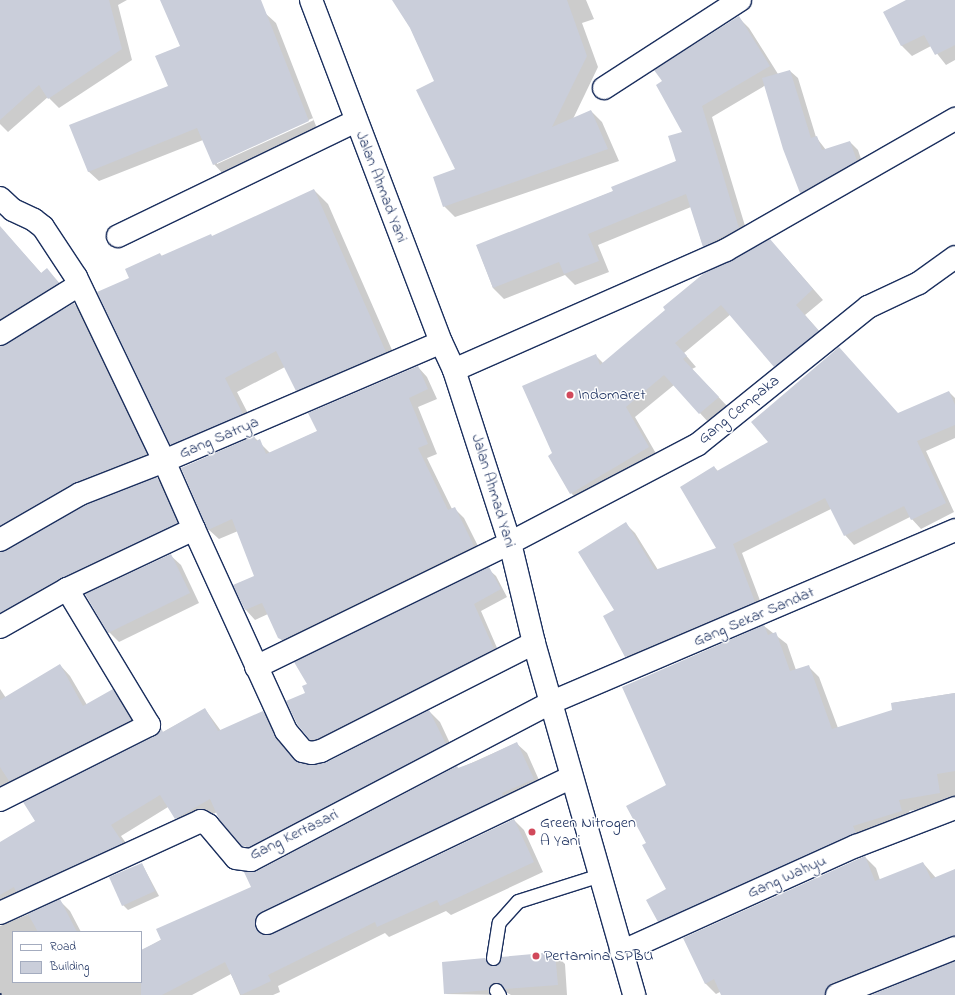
<!DOCTYPE html>
<style>
body{margin:0}
#map{position:relative;width:955px;height:995px;overflow:hidden;background:#fff;font-family:"Indie Flower",sans-serif}
div>[style]{position:absolute}
[style*='--x']{left:calc(var(--x)*1px);top:calc(var(--y)*1px);width:calc(var(--w)*1px);rotate:calc(var(--a)*1deg)}
.shadow>*{inset:0;background:#0003}
.building>*{inset:0;background:#caceda}
.path>*{height:2.5px;margin-top:-1.25px;transform-origin:0;background:repeating-linear-gradient(90deg,#1b2f5e 0 4px,transparent 0 7px)}
.roads{filter:drop-shadow(1px 0 #1b2f5e) drop-shadow(-1px 0 #1b2f5e) drop-shadow(0 1px #1b2f5e) drop-shadow(0 -1px #1b2f5e)}
.service>*{height:13px;margin:-6.5px;padding:0 6.5px;transform-origin:6.5px;border-radius:6.5px;background:#fff}
.minor>*{height:22px;margin:-11px;padding:0 11px;transform-origin:11px;border-radius:11px;background:#fff}
.secondary>*{height:22px;margin:-11px;padding:0 11px;transform-origin:11px;border-radius:11px;background:#fff}
.dots>*{width:11px;height:11px;translate:-50% -50%;box-sizing:border-box;border:2px solid #fff;border-radius:50%}
span{translate:-50% -50%;white-space:nowrap;text-align:center;line-height:1.15;-webkit-text-stroke:3px #fff;paint-order:stroke}
.street-label{font-size:16px;color:#1b2f5e}
.poi-label{font-size:16px;color:#1b2f5e}
.left{translate:0 -50%;text-align:left}
.legend{position:absolute;left:12px;top:931px;width:130px;height:52px;box-sizing:border-box;background:#fff;border:1px solid #a4acbf;margin:0;padding:5px 7px;list-style:none;font-size:12px;color:#1b2f5e}
.legend li{display:flex;align-items:center;gap:8px;height:20px}
.legend b{width:20px;border:1px solid #a4acbf}
</style>
<div id="map">
<div class="shadow">
<div style="clip-path:polygon(0 0,127px 0,118px 5px,132px 60px,59px 108px,48px 97px,8px 132px,0 124px)"></div>
<div style="clip-path:polygon(evenodd,161px 0,259px 0,265px 13px,276px 23px,318px 131px,224px 175px,214px 164px,203px 140px,99px 181px,88px 171px,169px 86px,181px 47px,161px 0,313px 118px,314px 120px,217px 164px,217px 162px,313px 118px)"></div>
<div style="clip-path:polygon(393px 0,586px 0,594px 19px,582px 23px,598px 67px,573px 119px,591px 111px,602px 122px,619px 161px,455px 217px,444px 206px,457px 169px,435px 81px,410px 27px)"></div>
<div style="clip-path:polygon(908px 0,955px 0,955px 60px,946px 65px,931px 46px,912px 56px,902px 46px,884px 12px)"></div>
<div style="clip-path:polygon(738px 17px,749px 28px,778px 74px,790px 71px,798px 78px,816px 137px,826px 150px,850px 142px,858px 150px,864px 168px,808px 200px,801px 193px,784px 149px,766px 85px,712px 117px,749px 239px,714px 257px,703px 246px,691px 207px,598px 245px,609px 272px,575px 285px,565px 275px,504px 299px,493px 288px,477px 246px,614px 191px,677px 161px,684px 132px)"></div>
<div style="clip-path:polygon(314px 190px,328px 204px,399px 366px,311px 404px,297px 390px,285px 367px,237px 392px,255px 427px,184px 458px,171px 444px,130px 279px,160px 254px,163px 257px,212px 237px)"></div>
<div style="clip-path:polygon(0 227px,42px 274px,47px 270px,69px 293px,0 340px)"></div>
<div style="clip-path:polygon(780px 251px,823px 300px,805px 315px,828px 341px,785px 376px,731px 314px,684px 353px,696px 367px,692px 369px,728px 407px,710px 424px,674px 385px,635px 417px,658px 457px,581px 503px,571px 493px,553px 454px,595px 355px,603px 363px)"></div>
<div style="clip-path:polygon(74px 304px,84px 314px,156px 465px,0 546px,0 347px)"></div>
<div style="clip-path:polygon(418px 367px,427px 377px,437px 399px,418px 407px,437px 454px,427px 458px,452px 509px,454px 508px,464px 518px,483px 556px,289px 647px,279px 637px,268px 614px,255px 620px,246px 610px,235px 586px,255px 577px,238px 531px,219px 539px,209px 530px,182px 468px,254px 437px,270px 453px,318px 431px)"></div>
<div style="clip-path:polygon(949px 392px,955px 398px,955px 438px,926px 451px,954px 512px,921px 529px,910px 517px,854px 545px,845px 535px,831px 509px,742px 553px,764px 611px,636px 666px,626px 656px,615px 610px,626px 524px,635px 533px,658px 570px,718px 548px,714px 467px,719px 472px,898px 414px)"></div>
<div style="clip-path:polygon(157px 478px,167px 489px,187px 533px,0 634px,0 553px)"></div>
<div style="clip-path:polygon(170px 555px,181px 565px,199px 603px,119px 642px,109px 632px)"></div>
<div style="clip-path:polygon(488px 569px,496px 576px,507px 597px,481px 611px,501px 657px,318px 747px,311px 739px,306px 694px)"></div>
<div style="clip-path:polygon(764px 626px,787px 644px,796px 670px,808px 666px,819px 677px,838px 728px,893px 711px,892px 703px,955px 693px,955px 803px,909px 811px,912px 822px,670px 932px,659px 921px,668px 890px,647px 843px,667px 785px)"></div>
<div style="clip-path:polygon(60px 665px,70px 676px,87px 705px,113px 691px,123px 701px,141px 730px,0 801px,0 689px,6px 698px)"></div>
<div style="clip-path:polygon(205px 709px,221px 731px,263px 712px,273px 722px,285px 748px,296px 761px,310px 766px,327px 763px,429px 711px,440px 722px,455px 754px,254px 856px,217px 812px,186px 829px,168px 807px,121px 836px,133px 853px,0 916px,0 843px,37px 821px,163px 732px)"></div>
<div style="clip-path:polygon(516px 743px,527px 753px,543px 789px,272px 922px,266px 935px,273px 935px,514px 820px,524px 830px,543px 872px,451px 915px,446px 911px,389px 937px,385px 933px,278px 986px,280px 992px,273px 995px,240px 995px,231px 974px,192px 995px,0 995px,0 926px,60px 901px,70px 911px,81px 932px,13px 932px,13px 982px,141px 982px,141px 951px,252px 888px,257px 872px,458px 769px)"></div>
<div style="clip-path:polygon(865px 857px,876px 868px,880px 880px,923px 863px,936px 878px,955px 870px,955px 949px,844px 995px,722px 995px,720px 992px,716px 994px,705px 983px)"></div>
<div style="clip-path:polygon(142px 864px,159px 896px,128px 910px,123px 905px)"></div>
<div style="clip-path:polygon(554px 953px,565px 964px,567px 995px,511px 995px,506px 992px,501px 995px,445px 994px,492px 967px)"></div>
</div>
<div class="building">
<div style="clip-path:polygon(0 0,109px 0,122px 49px,48px 99px,39px 85px,0 120px)"></div>
<div style="clip-path:polygon(160px 0,261px 0,309px 121px,213px 165px,197px 128px,88px 172px,69px 125px,168px 86px,155px 56px,180px 46px)"></div>
<div style="clip-path:polygon(392px 0,567px 0,587px 56px,552px 127px,591px 110px,608px 149px,443px 207px,433px 177px,455px 169px,416px 90px,434px 81px,410px 28px)"></div>
<div style="clip-path:polygon(906px 0,955px 0,955px 45px,935px 55px,924px 35px,901px 46px,883px 12px)"></div>
<div style="clip-path:polygon(739px 16px,770px 66px,702px 106px,739px 228px,703px 247px,686px 194px,588px 234px,599px 261px,564px 274px,559px 262px,493px 288px,476px 245px,613px 191px,611px 187px,676px 161px,668px 136px,682px 132px,656px 85px,662px 81px,654px 70px)"></div>
<div style="clip-path:polygon(790px 70px,811px 138px,817px 136px,822px 150px,850px 141px,857px 161px,800px 193px,783px 149px,762px 78px)"></div>
<div style="clip-path:polygon(314px 189px,386px 352px,296px 391px,276px 351px,225px 378px,243px 414px,170px 445px,97px 292px,129px 278px,125px 269px,160px 253px,161px 256px,211px 234px,212px 236px)"></div>
<div style="clip-path:polygon(0 226px,41px 273px,47px 268px,59px 283px,0 319px)"></div>
<div style="clip-path:polygon(770px 239px,813px 289px,796px 305px,819px 331px,774px 367px,721px 305px,675px 343px,687px 356px,683px 359px,719px 397px,699px 414px,664px 375px,626px 407px,649px 447px,570px 494px,548px 456px,552px 453px,522px 386px,596px 354px,600px 365px,665px 310px,663px 307px,703px 274px)"></div>
<div style="clip-path:polygon(74px 303px,147px 454px,74px 483px,0 526px,0 346px)"></div>
<div style="clip-path:polygon(839px 347px,898px 413px,949px 391px,955px 405px,955px 425px,917px 441px,946px 503px,911px 520px,904px 506px,844px 536px,825px 498px,733px 544px,755px 602px,625px 657px,603px 616px,614px 610px,578px 552px,626px 522px,655px 570px,716px 548px,680px 487px,714px 466px,717px 471px,768px 442px,751px 422px)"></div>
<div style="clip-path:polygon(418px 366px,428px 389px,409px 398px,428px 444px,418px 448px,448px 510px,455px 507px,474px 546px,282px 640px,278px 638px,262px 603px,245px 610px,233px 585px,254px 576px,232px 519px,208px 530px,181px 468px,254px 436px,256px 441px,260px 439px,266px 454px,317px 431px,308px 413px)"></div>
<div style="clip-path:polygon(157px 477px,178px 523px,62px 578px,0 613px,0 552px,85px 505px)"></div>
<div style="clip-path:polygon(171px 554px,190px 593px,108px 633px,85px 594px)"></div>
<div style="clip-path:polygon(489px 567px,501px 589px,474px 604px,494px 649px,317px 739px,310px 740px,297px 724px,286px 701px,305px 693px,302px 686px,307px 684px,294px 662px)"></div>
<div style="clip-path:polygon(764px 625px,768px 635px,776px 632px,790px 671px,809px 665px,832px 729px,892px 710px,891px 703px,955px 693px,955px 771px,937px 774px,940px 793px,899px 800px,902px 811px,853px 826px,856px 833px,658px 922px,646px 900px,666px 889px,642px 845px,646px 843px,626px 806px,666px 785px,622px 687px)"></div>
<div style="clip-path:polygon(60px 664px,83px 706px,113px 689px,131px 720px,9px 781px,0 767px,0 700px)"></div>
<div style="clip-path:polygon(205px 708px,218px 731px,263px 711px,276px 739px,294px 759px,309px 765px,327px 762px,429px 710px,446px 744px,249px 847px,242px 846px,219px 819px,210px 799px,175px 819px,160px 795px,111px 825px,123px 843px,16px 892px,14px 887px,0 895px,0 842px,35px 821px,23px 802px,155px 736px,161px 728px,163px 732px)"></div>
<div style="clip-path:polygon(517px 742px,534px 779px,502px 793px,503px 796px,262px 912px,257px 916px,256px 928px,260px 933px,272px 934px,514px 819px,534px 862px,440px 906px,437px 900px,377px 927px,375px 922px,268px 975px,271px 981px,241px 995px,225px 962px,162px 995px,141px 995px,141px 950px,161px 940px,156px 929px,251px 887px,244px 872px,257px 871px,457px 766px,458px 768px,477px 761px)"></div>
<div style="clip-path:polygon(865px 856px,875px 881px,923px 862px,931px 879px,955px 869px,955px 936px,832px 983px,827px 988px,825px 995px,721px 995px,714px 979px,705px 984px,683px 938px)"></div>
<div style="clip-path:polygon(142px 863px,155px 891px,122px 906px,109px 877px)"></div>
<div style="clip-path:polygon(60px 899px,77px 932px,38px 932px,28px 914px)"></div>
<div style="clip-path:polygon(555px 952px,558px 985px,505px 989px,495px 982px,489px 986px,488px 990px,444px 994px,442px 962px,485px 958px,492px 966px,499px 963px,501px 957px)"></div>
<div style="clip-path:polygon(955px 961px,955px 995px,871px 995px)"></div>
</div>
<div class="path">
<div style="--x:0;--y:993;--w:2;--a:63"></div>
</div>
<div class="roads">
<div class="service">
<div style="--x:493;--y:958;--w:36;--a:-81"></div>
<div style="--x:499;--y:922;--w:28;--a:-48"></div>
<div style="--x:518;--y:901;--w:86;--a:-17.6"></div>
<div style="--x:496;--y:990;--w:6;--a:59"></div>
</div>
<div class="minor">
<div style="--x:604;--y:88;--w:162;--a:-32.9"></div>
<div style="--x:0;--y:198;--w:18;--a:43"></div>
<div style="--x:13;--y:210;--w:23;--a:25"></div>
<div style="--x:34;--y:220;--w:11;--a:38"></div>
<div style="--x:43;--y:227;--w:60;--a:56.6"></div>
<div style="--x:76;--y:277;--w:204;--a:64.4"></div>
<div style="--x:164;--y:461;--w:74;--a:66.2"></div>
<div style="--x:194;--y:529;--w:140;--a:154.7"></div>
<div style="--x:67;--y:589;--w:77;--a:150.4"></div>
<div style="--x:118;--y:236;--w:264;--a:-25.8"></div>
<div style="--x:0;--y:334;--w:93;--a:-31.8"></div>
<div style="--x:454;--y:370;--w:297;--a:-23.8"></div>
<div style="--x:726;--y:250;--w:264;--a:-29.8"></div>
<div style="--x:194;--y:529;--w:222;--a:65.5"></div>
<div style="--x:286;--y:731;--w:26;--a:50"></div>
<div style="--x:303;--y:751;--w:9;--a:13"></div>
<div style="--x:312;--y:753;--w:9;--a:-13"></div>
<div style="--x:321;--y:751;--w:239;--a:-26.9"></div>
<div style="--x:0;--y:540;--w:92;--a:-29.9"></div>
<div style="--x:80;--y:494;--w:90;--a:-21.4"></div>
<div style="--x:164;--y:461;--w:301;--a:-23.2"></div>
<div style="--x:256;--y:667;--w:283;--a:-26"></div>
<div style="--x:510;--y:543;--w:211;--a:-27.7"></div>
<div style="--x:697;--y:445;--w:220;--a:-38.9"></div>
<div style="--x:868;--y:307;--w:56;--a:-25.2"></div>
<div style="--x:919;--y:283;--w:44;--a:-35.8"></div>
<div style="--x:0;--y:800;--w:167;--a:-26.7"></div>
<div style="--x:149;--y:725;--w:159;--a:-121.1"></div>
<div style="--x:0;--y:913;--w:221;--a:-24.6"></div>
<div style="--x:201;--y:821;--w:8;--a:30"></div>
<div style="--x:208;--y:825;--w:43;--a:49.7"></div>
<div style="--x:236;--y:858;--w:15;--a:8"></div>
<div style="--x:251;--y:860;--w:340;--a:-27.7"></div>
<div style="--x:552;--y:702;--w:438;--a:-23.1"></div>
<div style="--x:267;--y:923;--w:338;--a:-25.6"></div>
<div style="--x:621;--y:952;--w:258;--a:-24.3"></div>
<div style="--x:856;--y:846;--w:106;--a:-21"></div>
<div style="--x:837;--y:995;--w:127;--a:-21.7"></div>
</div>
<div class="secondary">
<div style="--x:311;--y:0;--w:366;--a:69.2"></div>
<div style="--x:441;--y:342;--w:31;--a:65"></div>
<div style="--x:454;--y:370;--w:182;--a:72.1"></div>
<div style="--x:510;--y:543;--w:103;--a:76.5"></div>
<div style="--x:534;--y:643;--w:366;--a:74.1"></div>
</div>
</div>
<div class="dots">
<div style="left:570px;top:395px;background:#d1495b"></div>
<div style="left:532px;top:832px;background:#d1495b"></div>
<div style="left:536px;top:956px;background:#d1495b"></div>
</div>
<div class="street-label">
<span style="left:381px;top:187px;rotate:69deg">Jalan Ahmad Yani</span>
<span style="left:739px;top:410px;rotate:-39deg">Gang Cempaka</span>
<span style="left:219px;top:438px;rotate:-23deg">Gang Satrya</span>
<span style="left:493px;top:491px;rotate:73deg">Jalan Ahmad Yani</span>
<span style="left:754px;top:617px;rotate:-23deg">Gang Sekar Sandat</span>
<span style="left:294px;top:835px;rotate:-26deg">Gang Kertasari</span>
<span style="left:787px;top:877px;rotate:-24deg">Gang Wahyu</span>
</div>
<div class="poi-label">
<span class="left" style="left:578px;top:395px">Indomaret</span>
<span class="left" style="left:540px;top:832px">Green Nitrogen<br>A Yani</span>
<span class="left" style="left:544px;top:956px">Pertamina SPBU</span>
</div>
<ul class="legend">
<li><b style="height:5px;background:#fff"></b>Road</li>
<li><b style="height:11px;background:#caceda"></b>Building</li>
</ul>
</div>
